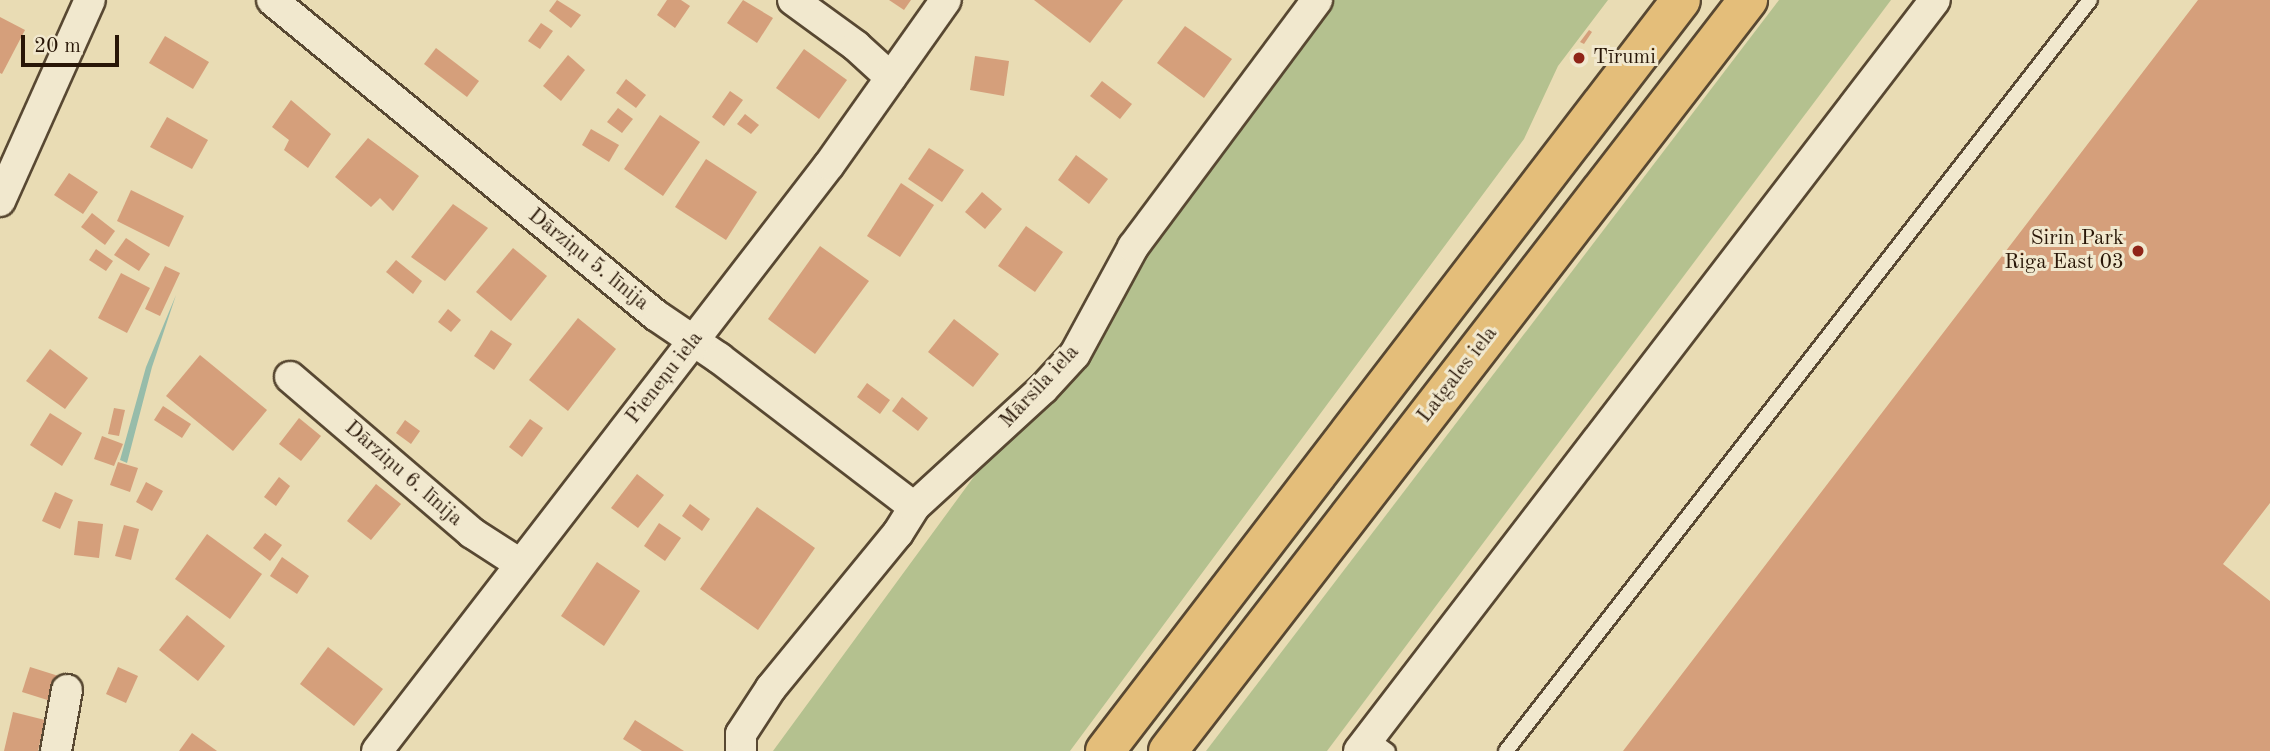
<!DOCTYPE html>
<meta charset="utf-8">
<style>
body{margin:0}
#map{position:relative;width:2270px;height:751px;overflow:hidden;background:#e9dcb4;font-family:"Old Standard TT",serif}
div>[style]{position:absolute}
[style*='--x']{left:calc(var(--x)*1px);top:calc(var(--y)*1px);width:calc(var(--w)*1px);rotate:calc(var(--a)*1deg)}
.green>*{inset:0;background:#b4c18f}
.water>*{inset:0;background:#97bcaa}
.building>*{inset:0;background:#d59f7b}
.roads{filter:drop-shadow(2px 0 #584832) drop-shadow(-2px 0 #584832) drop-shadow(0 2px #584832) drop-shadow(0 -2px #584832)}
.lane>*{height:14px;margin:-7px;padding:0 7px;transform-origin:7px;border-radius:7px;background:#f1e8ce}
.street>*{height:30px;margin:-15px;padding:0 15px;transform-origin:15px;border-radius:15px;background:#f1e8ce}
.highway>*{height:38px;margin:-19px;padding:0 19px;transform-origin:19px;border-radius:19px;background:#e4be7a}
.dots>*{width:19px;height:19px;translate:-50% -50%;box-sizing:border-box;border:4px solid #f1e8ce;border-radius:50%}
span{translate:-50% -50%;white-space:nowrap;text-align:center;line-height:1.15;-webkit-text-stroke:6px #f1e8ce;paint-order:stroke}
.poi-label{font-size:21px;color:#281607}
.left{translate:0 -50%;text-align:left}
.right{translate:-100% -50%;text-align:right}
.street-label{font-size:21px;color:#281607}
.scale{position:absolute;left:21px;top:35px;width:98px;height:32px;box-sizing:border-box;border:4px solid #281607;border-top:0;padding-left:9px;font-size:21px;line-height:24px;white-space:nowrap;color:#281607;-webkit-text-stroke:5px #f1e8ce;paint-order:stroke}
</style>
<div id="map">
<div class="green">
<div style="clip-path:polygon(1323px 0,1608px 0,1558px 66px,1524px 139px,1070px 751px,773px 751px)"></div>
<div style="clip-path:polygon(1779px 0,1891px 0,1327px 751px,1206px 751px)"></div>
</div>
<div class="water">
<div style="clip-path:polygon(176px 295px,152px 367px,127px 463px,120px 460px,146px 367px)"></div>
</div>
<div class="building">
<div style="clip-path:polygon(557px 0,581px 15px,571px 28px,549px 11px)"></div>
<div style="clip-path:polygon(667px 0,681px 0,690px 6px,675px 28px,657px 15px)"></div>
<div style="clip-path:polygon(743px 0,773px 18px,757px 43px,727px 23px)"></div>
<div style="clip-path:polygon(889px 0,911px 0,904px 10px)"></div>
<div style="clip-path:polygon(1034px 0,1123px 0,1090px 43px)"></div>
<div style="clip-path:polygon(2198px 0,2270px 0,2270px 503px,2223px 564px,2270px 601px,2270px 751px,1623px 751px)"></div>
<div style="clip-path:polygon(0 17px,25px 30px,2px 74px,0 73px)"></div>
<div style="clip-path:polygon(541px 23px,553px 31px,540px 49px,528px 41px)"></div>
<div style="clip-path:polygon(1185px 26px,1232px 59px,1204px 98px,1157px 63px)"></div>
<div style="clip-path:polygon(1589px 30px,1592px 32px,1584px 44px,1580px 42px)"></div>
<div style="clip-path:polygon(165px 36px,209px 62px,193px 89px,149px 63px)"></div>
<div style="clip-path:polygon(436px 48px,479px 81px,467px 97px,424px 64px)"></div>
<div style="clip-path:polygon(804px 49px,847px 80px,819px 119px,776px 88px)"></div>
<div style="clip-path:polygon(568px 55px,585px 70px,561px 101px,543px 86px)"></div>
<div style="clip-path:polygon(975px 56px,1009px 61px,1004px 96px,970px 90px)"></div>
<div style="clip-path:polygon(626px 79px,646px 95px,636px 108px,616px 93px)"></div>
<div style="clip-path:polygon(1102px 81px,1132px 104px,1120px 119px,1090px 96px)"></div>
<div style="clip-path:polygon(730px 91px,743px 100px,724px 126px,712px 117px)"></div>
<div style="clip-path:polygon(291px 100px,331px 134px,308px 168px,284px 150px,289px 140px,272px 127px)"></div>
<div style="clip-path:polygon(618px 108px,633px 119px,622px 133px,607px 122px)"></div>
<div style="clip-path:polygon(745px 114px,759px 125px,751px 134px,737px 124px)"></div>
<div style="clip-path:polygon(660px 115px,700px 142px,663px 196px,624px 169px)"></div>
<div style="clip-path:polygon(167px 117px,208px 140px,192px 169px,150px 147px)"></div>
<div style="clip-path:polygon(591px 129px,619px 145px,609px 162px,582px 145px)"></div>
<div style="clip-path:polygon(368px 138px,419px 176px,393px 211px,380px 198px,371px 207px,335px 177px)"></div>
<div style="clip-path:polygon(929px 148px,964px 170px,942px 202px,908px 179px)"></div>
<div style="clip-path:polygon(1076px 155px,1108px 179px,1089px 204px,1058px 180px)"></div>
<div style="clip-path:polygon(706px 159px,757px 192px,726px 240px,675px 207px)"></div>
<div style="clip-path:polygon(69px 173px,98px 192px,83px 214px,54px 195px)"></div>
<div style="clip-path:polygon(901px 183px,934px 205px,900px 257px,867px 236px)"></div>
<div style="clip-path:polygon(131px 190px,184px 216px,169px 247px,117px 221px)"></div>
<div style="clip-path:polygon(982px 192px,1002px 209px,985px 229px,965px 212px)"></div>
<div style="clip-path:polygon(453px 204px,488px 228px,445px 281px,411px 257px)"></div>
<div style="clip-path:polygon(92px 213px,115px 231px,105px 245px,81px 227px)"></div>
<div style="clip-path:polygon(1026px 226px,1063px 252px,1035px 292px,998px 266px)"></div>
<div style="clip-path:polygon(126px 238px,150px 254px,139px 271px,114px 255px)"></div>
<div style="clip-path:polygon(820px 246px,869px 281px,815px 354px,768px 319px)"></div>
<div style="clip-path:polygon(513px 248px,547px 276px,511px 321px,476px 292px)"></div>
<div style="clip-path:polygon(96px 249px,113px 261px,106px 271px,89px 260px)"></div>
<div style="clip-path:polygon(396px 260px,422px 281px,413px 294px,386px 272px)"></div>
<div style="clip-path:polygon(165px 266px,180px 273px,160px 316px,145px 309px)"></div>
<div style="clip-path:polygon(121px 273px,150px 288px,127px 333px,98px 318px)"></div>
<div style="clip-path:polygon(448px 309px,461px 320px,451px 332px,438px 322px)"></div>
<div style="clip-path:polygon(578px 318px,616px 349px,568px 411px,529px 380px)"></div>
<div style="clip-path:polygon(954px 319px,999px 354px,973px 387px,928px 352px)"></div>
<div style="clip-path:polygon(491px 330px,512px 344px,494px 370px,474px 356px)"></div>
<div style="clip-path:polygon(50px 349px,88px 378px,65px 409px,26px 381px)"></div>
<div style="clip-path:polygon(200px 355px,267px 410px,233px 451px,166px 396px)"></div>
<div style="clip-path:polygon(867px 383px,890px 400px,880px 414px,857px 397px)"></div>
<div style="clip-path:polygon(902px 397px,928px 418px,918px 431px,892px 411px)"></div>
<div style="clip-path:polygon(163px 406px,191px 424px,182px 438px,154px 420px)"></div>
<div style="clip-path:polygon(114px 408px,125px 410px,119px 436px,108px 434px)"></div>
<div style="clip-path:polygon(50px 413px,82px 433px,62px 466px,30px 445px)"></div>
<div style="clip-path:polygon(299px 418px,321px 436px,301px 461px,279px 444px)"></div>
<div style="clip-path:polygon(530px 419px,543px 428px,522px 457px,509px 447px)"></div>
<div style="clip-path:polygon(405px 420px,420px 431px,411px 444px,396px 433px)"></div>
<div style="clip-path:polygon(102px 436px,123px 444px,114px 466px,94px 459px)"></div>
<div style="clip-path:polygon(118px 462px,138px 468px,130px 492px,110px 485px)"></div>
<div style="clip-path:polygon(637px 474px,664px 495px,638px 528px,611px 508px)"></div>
<div style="clip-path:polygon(279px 477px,290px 486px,276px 506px,264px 497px)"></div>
<div style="clip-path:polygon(146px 482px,163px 491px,152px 511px,136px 502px)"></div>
<div style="clip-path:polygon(376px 484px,401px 504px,371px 540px,347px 521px)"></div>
<div style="clip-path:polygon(55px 492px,73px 500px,60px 529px,42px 521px)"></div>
<div style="clip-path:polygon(690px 504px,710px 519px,702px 531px,682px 516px)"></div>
<div style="clip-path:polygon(757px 507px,815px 548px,758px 630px,700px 589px)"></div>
<div style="clip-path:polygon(78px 521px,103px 524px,99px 558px,74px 555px)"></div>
<div style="clip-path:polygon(659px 523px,681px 538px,665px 561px,644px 546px)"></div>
<div style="clip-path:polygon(124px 525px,139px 529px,131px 560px,115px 556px)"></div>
<div style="clip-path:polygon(265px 533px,282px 545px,270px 561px,253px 548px)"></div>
<div style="clip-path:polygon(207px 534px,262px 574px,230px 619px,175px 579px)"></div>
<div style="clip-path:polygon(282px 557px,309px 576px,297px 594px,270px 576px)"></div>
<div style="clip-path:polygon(597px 562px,640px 591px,604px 646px,561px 616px)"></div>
<div style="clip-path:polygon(187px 615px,225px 646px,198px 681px,159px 650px)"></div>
<div style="clip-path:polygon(328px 647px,383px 689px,354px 726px,300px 684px)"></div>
<div style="clip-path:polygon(30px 667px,65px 678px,57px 703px,22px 692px)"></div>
<div style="clip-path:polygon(118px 667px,138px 676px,126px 703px,106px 694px)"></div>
<div style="clip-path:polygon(13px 712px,45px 720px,38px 751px,4px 751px)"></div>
<div style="clip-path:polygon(635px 720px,684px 751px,642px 751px,623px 739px)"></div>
<div style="clip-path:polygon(192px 733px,217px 751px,179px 751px)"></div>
</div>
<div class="roads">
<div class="lane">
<div style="--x:1370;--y:738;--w:22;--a:36"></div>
<div style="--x:1506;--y:751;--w:951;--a:-52.13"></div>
</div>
<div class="street">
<div style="--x:272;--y:0;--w:498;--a:39.4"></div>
<div style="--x:657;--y:316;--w:75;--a:34.1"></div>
<div style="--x:719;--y:358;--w:245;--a:37.4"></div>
<div style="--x:793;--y:0;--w:78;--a:36.1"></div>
<div style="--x:856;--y:46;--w:47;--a:42.4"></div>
<div style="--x:0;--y:201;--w:220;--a:-65.9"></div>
<div style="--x:290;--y:377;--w:240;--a:40.6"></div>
<div style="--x:472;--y:533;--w:57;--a:32.9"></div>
<div style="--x:56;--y:751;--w:62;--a:-79.8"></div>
<div style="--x:377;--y:751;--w:740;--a:-52.36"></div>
<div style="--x:829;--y:165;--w:202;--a:-54.7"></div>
<div style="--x:741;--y:751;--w:17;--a:-90"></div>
<div style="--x:741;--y:734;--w:55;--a:-56.9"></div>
<div style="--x:771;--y:688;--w:200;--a:-50.7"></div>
<div style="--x:898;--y:533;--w:31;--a:-58"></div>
<div style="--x:914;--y:507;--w:175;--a:-42.5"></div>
<div style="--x:1043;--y:389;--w:47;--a:-47.6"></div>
<div style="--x:1075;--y:354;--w:122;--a:-61.5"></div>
<div style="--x:1133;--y:247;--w:308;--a:-53.3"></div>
<div style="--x:1359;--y:751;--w:946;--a:-52.51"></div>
</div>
<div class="highway">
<div style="--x:1105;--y:751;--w:946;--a:-52.51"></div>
<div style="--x:1168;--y:751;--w:949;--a:-52.32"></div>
</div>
</div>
<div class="dots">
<div style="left:1579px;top:58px;background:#8f2418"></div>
<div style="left:2138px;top:251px;background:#8f2418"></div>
</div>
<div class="poi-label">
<span class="left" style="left:1593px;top:58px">Tīrumi</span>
<span class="right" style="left:2124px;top:251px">Sirin Park<br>Riga East 03</span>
</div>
<div class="street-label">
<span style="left:588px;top:260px;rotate:39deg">Dārziņu 5. līnija</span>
<span style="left:1458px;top:375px;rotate:-52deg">Latgales iela</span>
<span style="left:665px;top:378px;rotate:-52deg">Pieneņu iela</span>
<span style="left:1040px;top:387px;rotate:-47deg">Mārsila iela</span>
<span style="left:403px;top:474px;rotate:41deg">Dārziņu 6. līnija</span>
</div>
<div class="scale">20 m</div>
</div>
